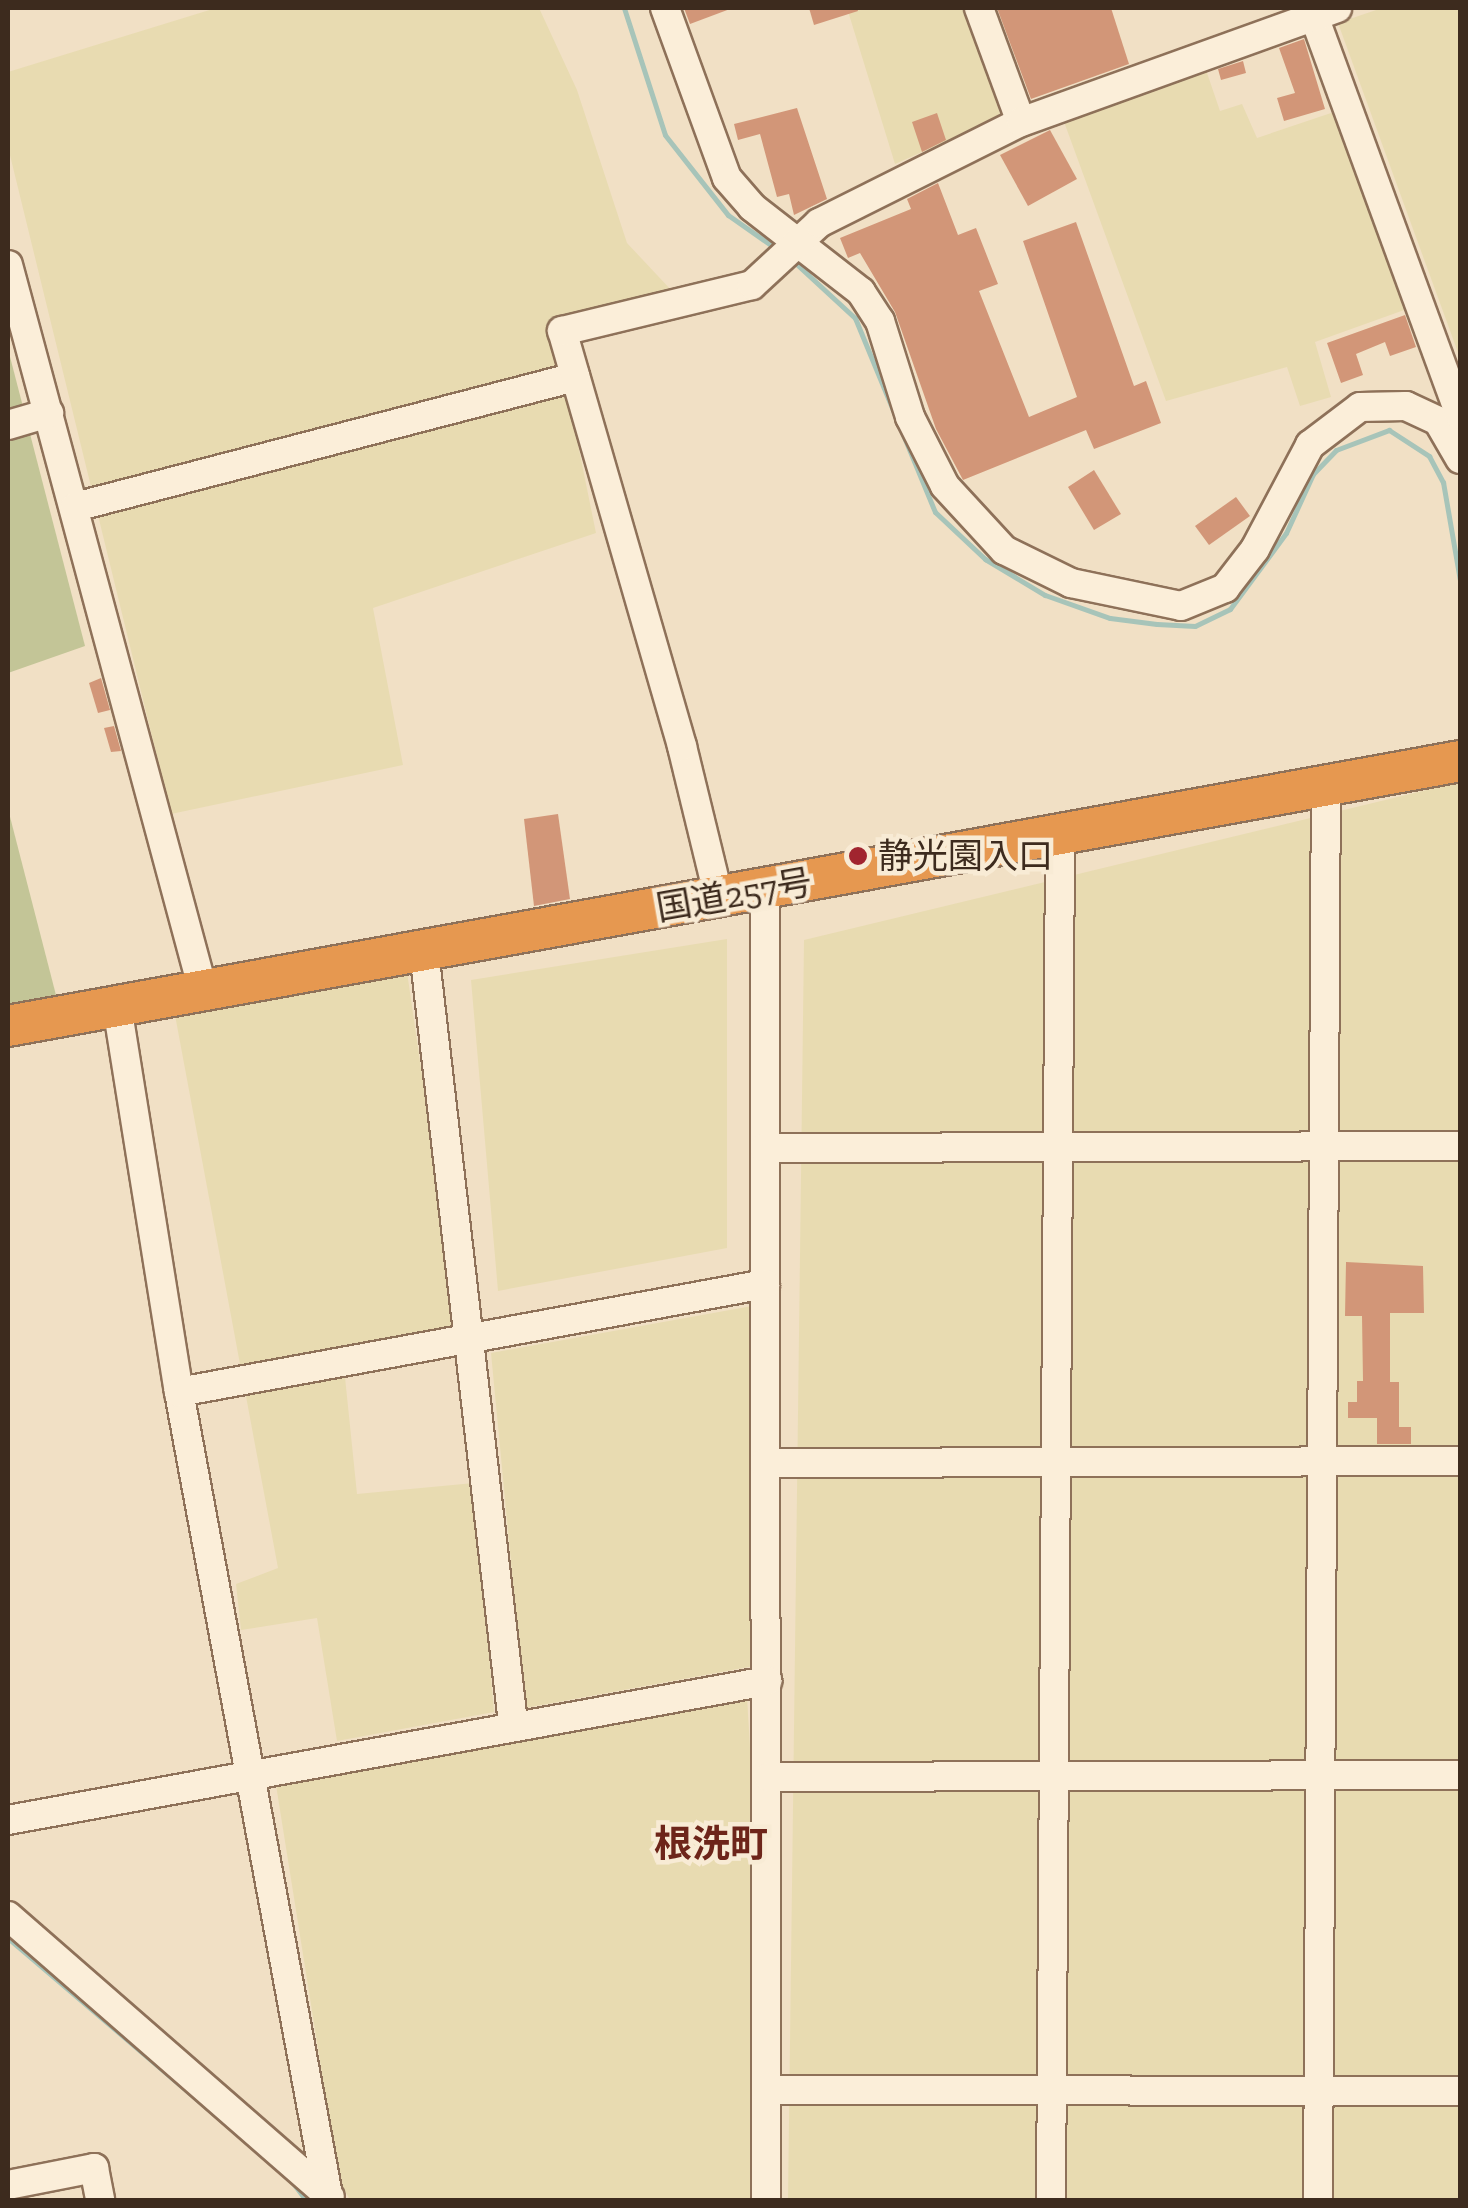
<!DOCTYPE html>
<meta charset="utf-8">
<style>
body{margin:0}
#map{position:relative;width:1468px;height:2208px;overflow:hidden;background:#f1e0c5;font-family:"Zilla Slab","Noto Sans JP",serif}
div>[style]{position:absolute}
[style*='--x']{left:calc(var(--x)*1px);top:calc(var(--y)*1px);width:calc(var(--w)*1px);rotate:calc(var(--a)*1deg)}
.farmland>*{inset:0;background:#e8dbb1}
.cemetery>*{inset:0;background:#c3c597}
.stream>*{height:5px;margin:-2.5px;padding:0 2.5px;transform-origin:2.5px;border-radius:2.5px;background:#a7c4b9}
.building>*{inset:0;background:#d29678}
.roads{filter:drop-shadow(2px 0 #8e7159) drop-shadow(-2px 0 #8e7159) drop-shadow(0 2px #8e7159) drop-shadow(0 -2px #8e7159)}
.minor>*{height:28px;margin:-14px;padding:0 14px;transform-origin:14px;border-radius:14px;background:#fbeed9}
.highway>*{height:40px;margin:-20px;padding:0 20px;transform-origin:20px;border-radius:20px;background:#e69850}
.dots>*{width:28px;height:28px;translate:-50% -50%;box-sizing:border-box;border:5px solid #f8ebd5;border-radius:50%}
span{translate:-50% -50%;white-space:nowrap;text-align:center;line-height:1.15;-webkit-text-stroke:9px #f8ebd5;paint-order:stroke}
.poi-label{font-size:35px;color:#3d2b1e}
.left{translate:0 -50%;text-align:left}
.street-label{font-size:35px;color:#3d2b1e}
.neighbourhood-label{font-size:38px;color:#6d251a;font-weight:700}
.frame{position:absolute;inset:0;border:10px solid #3d2b1e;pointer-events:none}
</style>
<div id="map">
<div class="farmland">
<div style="clip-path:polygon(216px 8px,539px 8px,577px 90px,627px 243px,672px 291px,553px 322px,596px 533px,373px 608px,403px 765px,171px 814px,8px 147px,8px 72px)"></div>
<div style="clip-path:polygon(847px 8px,965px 8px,1001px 117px,895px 164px)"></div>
<div style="clip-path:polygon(1382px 8px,1460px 8px,1460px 358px,1338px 23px)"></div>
<div style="clip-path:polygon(1205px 67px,1220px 111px,1242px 104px,1257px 138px,1334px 112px,1407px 309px,1315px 342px,1331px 397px,1300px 406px,1287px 367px,1166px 401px,1063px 119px)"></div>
<div style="clip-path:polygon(1460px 782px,1460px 2200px,788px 2200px,804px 940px)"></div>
<div style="clip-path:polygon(727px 939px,727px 1248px,498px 1291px,471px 980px)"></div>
<div style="clip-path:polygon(407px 972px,459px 1330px,342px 1348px,357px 1494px,474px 1483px,494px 1712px,337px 1741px,317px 1618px,241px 1630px,236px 1584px,278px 1568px,175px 1015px)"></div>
<div style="clip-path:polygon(752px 1306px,754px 1666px,525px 1708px,491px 1353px)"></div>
<div style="clip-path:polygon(747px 1697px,754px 1813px,752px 2200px,350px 2200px,339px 2180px,276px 1785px)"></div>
</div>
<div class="cemetery">
<div style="clip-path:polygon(8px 349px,85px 646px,8px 673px)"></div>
<div style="clip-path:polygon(8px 809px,57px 999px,8px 1009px)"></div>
</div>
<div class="stream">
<div style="--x:624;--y:8;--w:133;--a:72.1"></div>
<div style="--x:665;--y:135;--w:102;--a:51.8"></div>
<div style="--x:728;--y:215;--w:61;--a:35"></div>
<div style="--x:791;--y:259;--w:87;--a:42.7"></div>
<div style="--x:855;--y:318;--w:210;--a:67.6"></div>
<div style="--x:935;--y:512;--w:69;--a:43.2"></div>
<div style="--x:985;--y:559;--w:70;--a:31"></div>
<div style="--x:1045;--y:595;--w:69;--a:19.5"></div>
<div style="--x:1110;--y:618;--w:47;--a:7.3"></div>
<div style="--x:1157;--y:624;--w:38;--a:3"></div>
<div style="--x:1195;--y:626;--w:39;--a:-26"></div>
<div style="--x:1230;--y:609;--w:94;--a:-53.6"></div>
<div style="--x:1286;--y:533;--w:65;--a:-65.4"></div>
<div style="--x:1313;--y:474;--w:33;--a:-46"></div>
<div style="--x:1336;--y:450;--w:57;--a:-20.7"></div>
<div style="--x:1389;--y:430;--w:48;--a:33"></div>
<div style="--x:1429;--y:456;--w:30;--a:62"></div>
<div style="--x:1443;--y:482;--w:99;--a:80.2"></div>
<div style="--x:8;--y:1938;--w:291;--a:40.5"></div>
<div style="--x:290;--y:2179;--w:26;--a:53"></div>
</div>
<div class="building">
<div style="clip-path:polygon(684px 8px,730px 8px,730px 9px,690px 24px)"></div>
<div style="clip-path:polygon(809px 8px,857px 8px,858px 11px,814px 25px)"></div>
<div style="clip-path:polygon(997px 8px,1111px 8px,1129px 64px,1031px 99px)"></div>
<div style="clip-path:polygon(1304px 39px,1325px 109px,1284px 121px,1277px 98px,1295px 93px,1279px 48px)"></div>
<div style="clip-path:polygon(1243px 61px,1246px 73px,1221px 80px,1218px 69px)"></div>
<div style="clip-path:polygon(797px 108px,827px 199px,794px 215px,789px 194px,777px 197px,760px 134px,738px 140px,734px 124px)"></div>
<div style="clip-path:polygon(937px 113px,946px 140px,922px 152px,912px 122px)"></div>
<div style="clip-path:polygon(1050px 130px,1077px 179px,1028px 206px,1000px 155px)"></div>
<div style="clip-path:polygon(938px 183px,958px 235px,976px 228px,998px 284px,979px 291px,1029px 417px,1077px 397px,1023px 241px,1076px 222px,1134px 386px,1146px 381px,1161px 423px,1094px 449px,1086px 430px,963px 480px,936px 429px,895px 312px,860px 253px,848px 258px,840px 238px,911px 209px,907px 199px)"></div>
<div style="clip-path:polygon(1405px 315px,1416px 347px,1390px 356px,1385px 342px,1356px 354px,1363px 375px,1341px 383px,1327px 343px)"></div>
<div style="clip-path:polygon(1094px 470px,1121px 514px,1094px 530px,1068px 487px)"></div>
<div style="clip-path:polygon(1236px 497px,1250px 516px,1209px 545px,1195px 526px)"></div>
<div style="clip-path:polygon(101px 678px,110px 710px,98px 713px,89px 683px)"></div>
<div style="clip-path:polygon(114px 726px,121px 751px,111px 752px,104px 728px)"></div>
<div style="clip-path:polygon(558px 814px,570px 899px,534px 906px,524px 819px)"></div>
<div style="clip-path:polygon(1346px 1262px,1423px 1266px,1424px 1313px,1390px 1313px,1390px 1382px,1399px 1382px,1399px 1427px,1411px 1427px,1411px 1444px,1377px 1444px,1377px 1418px,1348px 1418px,1348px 1402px,1357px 1402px,1357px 1381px,1363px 1381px,1362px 1316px,1345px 1316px)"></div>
</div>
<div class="roads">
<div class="minor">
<div style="--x:665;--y:8;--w:181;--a:70"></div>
<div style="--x:727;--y:178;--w:38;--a:49"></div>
<div style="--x:752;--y:207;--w:138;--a:37.9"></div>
<div style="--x:861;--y:292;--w:35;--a:57"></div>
<div style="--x:880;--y:321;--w:101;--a:72.6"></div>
<div style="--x:910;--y:417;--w:77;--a:63.1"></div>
<div style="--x:945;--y:486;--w:87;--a:47.3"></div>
<div style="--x:1004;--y:550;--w:75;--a:26.2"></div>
<div style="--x:1071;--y:583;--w:112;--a:11.8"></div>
<div style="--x:1181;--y:606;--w:48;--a:-22.2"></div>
<div style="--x:1225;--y:588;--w:49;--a:-52.4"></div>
<div style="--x:1255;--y:549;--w:118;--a:-62.1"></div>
<div style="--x:1310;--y:445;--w:63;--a:-37.2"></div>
<div style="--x:1360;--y:407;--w:46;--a:-1.2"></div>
<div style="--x:1406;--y:406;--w:35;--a:25"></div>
<div style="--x:1438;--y:421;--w:44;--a:59.9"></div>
<div style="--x:979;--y:8;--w:121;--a:69.8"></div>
<div style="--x:1311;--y:8;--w:433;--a:69.9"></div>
<div style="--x:8;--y:265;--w:751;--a:74.95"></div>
<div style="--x:8;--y:425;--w:43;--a:-16.3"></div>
<div style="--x:75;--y:507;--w:517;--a:-14.57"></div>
<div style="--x:765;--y:889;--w:1311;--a:89.96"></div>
<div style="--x:719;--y:898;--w:156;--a:-103.7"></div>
<div style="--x:682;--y:746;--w:432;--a:-106.1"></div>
<div style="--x:562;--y:331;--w:195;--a:-13.6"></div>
<div style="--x:752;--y:285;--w:91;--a:-42.8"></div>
<div style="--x:819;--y:223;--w:226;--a:-26.6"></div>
<div style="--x:1021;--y:122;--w:336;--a:-19.8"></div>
<div style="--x:424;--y:951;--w:777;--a:83.42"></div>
<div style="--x:117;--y:1006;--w:391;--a:80.9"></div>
<div style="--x:179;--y:1392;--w:812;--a:79.49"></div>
<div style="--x:765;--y:1148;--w:695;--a:-0.16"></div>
<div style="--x:179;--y:1392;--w:596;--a:-10.44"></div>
<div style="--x:765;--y:1463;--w:695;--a:-0.16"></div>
<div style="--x:769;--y:1777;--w:691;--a:-0.17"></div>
<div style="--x:8;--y:1820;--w:772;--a:-10.38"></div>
<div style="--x:8;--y:1916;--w:427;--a:41.1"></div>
<div style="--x:766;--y:2090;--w:694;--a:0.08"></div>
<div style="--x:8;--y:2185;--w:88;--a:-11.2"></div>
<div style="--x:94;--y:2168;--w:33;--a:79"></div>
<div style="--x:1051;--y:2200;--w:1364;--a:-89.62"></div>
<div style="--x:1318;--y:2200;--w:1414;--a:-89.68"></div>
</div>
<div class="highway">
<div style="--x:8;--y:1026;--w:1476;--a:-10.34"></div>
</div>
</div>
<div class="dots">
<div style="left:858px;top:856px;background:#a1252f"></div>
</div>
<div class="poi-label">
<span class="left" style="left:878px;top:856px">静光園入口</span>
</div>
<div class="street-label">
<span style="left:734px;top:895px;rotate:-10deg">国道257号</span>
</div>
<div class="neighbourhood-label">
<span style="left:711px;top:1845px">根洗町</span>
</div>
<div class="frame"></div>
</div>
